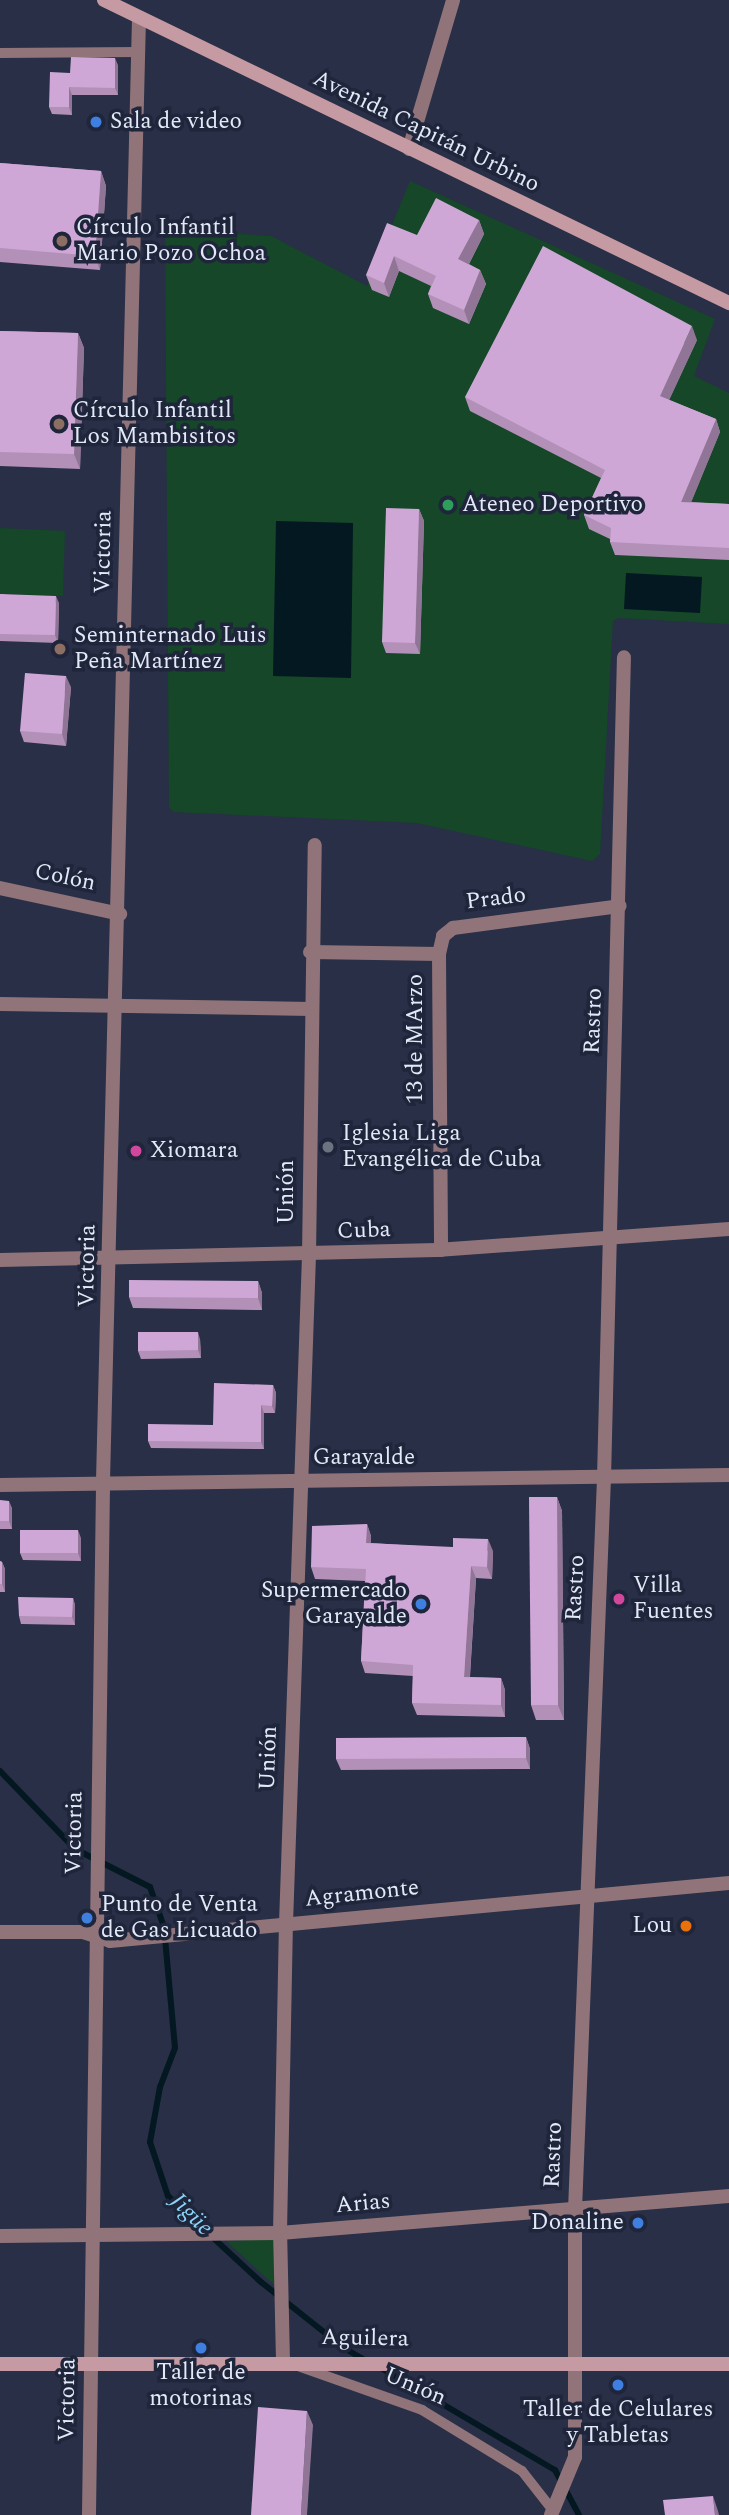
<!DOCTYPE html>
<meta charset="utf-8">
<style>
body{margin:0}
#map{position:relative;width:729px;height:2515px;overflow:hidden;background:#282f46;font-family:Spectral,serif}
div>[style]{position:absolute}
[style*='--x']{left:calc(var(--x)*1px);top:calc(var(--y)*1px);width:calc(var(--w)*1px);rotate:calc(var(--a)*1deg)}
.green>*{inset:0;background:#154728}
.water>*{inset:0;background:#041821}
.stream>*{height:6px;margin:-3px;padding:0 3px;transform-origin:3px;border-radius:3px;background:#041821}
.service>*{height:10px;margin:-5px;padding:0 5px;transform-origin:5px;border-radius:5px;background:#907479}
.minor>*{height:14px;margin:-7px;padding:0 7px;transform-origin:7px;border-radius:7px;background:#907479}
.tertiary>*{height:14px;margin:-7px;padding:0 7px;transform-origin:7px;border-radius:7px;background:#907479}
.secondary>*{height:14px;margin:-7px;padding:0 7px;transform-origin:7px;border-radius:7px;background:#c69aa2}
.wall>*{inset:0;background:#b290b8}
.shaded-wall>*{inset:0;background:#917596}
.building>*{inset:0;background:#cfa7d6}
.dots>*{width:19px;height:19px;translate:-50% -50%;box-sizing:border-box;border:4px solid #1f253b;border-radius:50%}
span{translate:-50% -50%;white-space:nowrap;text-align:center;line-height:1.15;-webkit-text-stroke:7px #1f253b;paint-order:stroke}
.poi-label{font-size:23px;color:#e3e9f7}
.left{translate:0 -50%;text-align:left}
.right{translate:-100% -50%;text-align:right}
.street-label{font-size:23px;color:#e3e9f7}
.water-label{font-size:24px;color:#8bd4f7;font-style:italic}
</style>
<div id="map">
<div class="green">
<div style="clip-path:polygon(410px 181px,715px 319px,694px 376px,729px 393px,729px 624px,618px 618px,613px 621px,600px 854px,592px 861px,417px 823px,174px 812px,169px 808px,165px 229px,271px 236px,367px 286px)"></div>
<div style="clip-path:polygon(0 528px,65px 531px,63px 596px,0 594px)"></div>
<div style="clip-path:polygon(274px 2239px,276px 2287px,226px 2241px)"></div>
</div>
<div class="water">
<div style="clip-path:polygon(276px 521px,353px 523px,351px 678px,273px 676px)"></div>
<div style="clip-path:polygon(626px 573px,702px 577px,700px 613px,624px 609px)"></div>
</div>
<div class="stream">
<div style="--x:0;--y:1771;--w:108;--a:46.1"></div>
<div style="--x:75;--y:1849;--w:84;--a:26.9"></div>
<div style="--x:150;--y:1887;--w:42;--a:70.7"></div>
<div style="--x:164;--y:1927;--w:121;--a:84.8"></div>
<div style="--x:175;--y:2048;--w:42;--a:111"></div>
<div style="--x:160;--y:2087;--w:56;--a:100.3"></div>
<div style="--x:150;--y:2142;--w:57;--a:71.6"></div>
<div style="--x:168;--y:2196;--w:127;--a:42.8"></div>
<div style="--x:261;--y:2282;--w:106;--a:38.5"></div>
<div style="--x:344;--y:2348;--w:24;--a:30"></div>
<div style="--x:381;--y:2368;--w:202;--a:30.4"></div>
<div style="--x:555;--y:2470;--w:51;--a:61.9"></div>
</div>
<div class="service">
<div style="--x:0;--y:53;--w:137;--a:-0.4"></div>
<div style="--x:298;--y:2366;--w:132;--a:19.5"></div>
<div style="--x:422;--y:2410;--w:117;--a:31.4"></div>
<div style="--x:522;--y:2471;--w:47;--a:51.9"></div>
</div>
<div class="minor">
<div style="--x:409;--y:149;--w:155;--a:-73.5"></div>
<div style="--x:0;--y:888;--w:123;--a:12.2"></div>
<div style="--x:310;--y:952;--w:129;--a:0.9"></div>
<div style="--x:439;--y:954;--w:18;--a:-77"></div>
<div style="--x:443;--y:936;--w:13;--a:-39"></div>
<div style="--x:453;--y:928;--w:168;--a:-7.5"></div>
<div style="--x:439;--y:954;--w:296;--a:89.6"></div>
<div style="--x:0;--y:1004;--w:311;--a:0.9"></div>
<div style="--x:0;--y:1932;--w:83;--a:0"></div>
<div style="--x:83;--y:1932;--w:28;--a:18"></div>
<div style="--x:110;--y:1941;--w:622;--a:-5.35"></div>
<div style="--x:283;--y:2361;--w:128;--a:-91.3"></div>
<div style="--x:280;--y:2233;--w:309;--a:-88.9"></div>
<div style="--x:286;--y:1924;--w:668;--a:-88.03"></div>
<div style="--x:309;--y:1256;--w:411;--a:-89.2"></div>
<div style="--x:89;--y:2515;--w:1034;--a:-89.22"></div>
<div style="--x:103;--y:1481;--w:1463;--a:-88.59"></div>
<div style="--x:551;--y:2515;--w:63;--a:-67.5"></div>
<div style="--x:575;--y:2457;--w:247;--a:-90"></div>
<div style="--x:575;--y:2210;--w:732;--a:-87.73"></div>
<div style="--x:604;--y:1479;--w:822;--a:-88.61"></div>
</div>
<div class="tertiary">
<div style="--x:0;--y:1260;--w:437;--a:-1.3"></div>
<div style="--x:437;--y:1250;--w:293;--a:-4.1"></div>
<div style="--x:0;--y:1485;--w:729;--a:-0.79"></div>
<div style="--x:0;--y:2236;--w:280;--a:-0.6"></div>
<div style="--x:280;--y:2233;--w:451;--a:-4.7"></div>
</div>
<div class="secondary">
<div style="--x:104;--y:0;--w:695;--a:25.86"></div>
<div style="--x:0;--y:2364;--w:729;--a:0"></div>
</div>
<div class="wall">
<div style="clip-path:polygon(118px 65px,118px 95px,72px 95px,72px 115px,52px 114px,49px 107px,70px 73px)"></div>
<div style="clip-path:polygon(0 163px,101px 171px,106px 186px,100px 270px,0 262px)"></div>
<div style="clip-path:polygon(479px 220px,484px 234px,469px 264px,480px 270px,486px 284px,469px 324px,433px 308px,428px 294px,431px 286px,399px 271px,389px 297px,372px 290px,366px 275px,417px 235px)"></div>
<div style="clip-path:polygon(0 331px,78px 333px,84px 348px,80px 469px,0 466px)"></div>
<div style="clip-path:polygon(697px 340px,669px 400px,716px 419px,720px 432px,691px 502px,729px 504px,729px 560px,615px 555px,610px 542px,610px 539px,589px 529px,584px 515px,601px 478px,470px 411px,465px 397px)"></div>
<div style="clip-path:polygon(419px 509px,424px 521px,420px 654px,386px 653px,382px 642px)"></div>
<div style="clip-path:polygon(0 594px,59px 603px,58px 643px,0 641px)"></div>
<div style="clip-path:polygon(71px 687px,66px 746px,24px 742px,20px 731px)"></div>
<div style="clip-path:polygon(258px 1281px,262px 1293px,262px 1310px,133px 1308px,129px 1297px)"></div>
<div style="clip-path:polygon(200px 1339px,201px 1358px,141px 1359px,138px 1351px)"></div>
<div style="clip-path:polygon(273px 1385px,276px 1393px,275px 1413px,264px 1413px,264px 1449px,151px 1448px,148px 1441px,213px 1425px)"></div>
<div style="clip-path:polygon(557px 1497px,562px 1511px,564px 1720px,536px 1720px,531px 1705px)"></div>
<div style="clip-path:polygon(0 1500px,12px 1508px,12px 1529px,0 1529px)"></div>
<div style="clip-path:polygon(367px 1524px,371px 1536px,371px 1543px,493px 1551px,492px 1579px,476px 1578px,470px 1677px,501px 1678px,505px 1690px,505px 1717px,417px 1715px,412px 1703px,413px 1676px,365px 1673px,361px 1661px,365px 1581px,315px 1579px,311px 1567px)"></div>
<div style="clip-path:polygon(81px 1538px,81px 1561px,23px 1560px,20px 1553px)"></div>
<div style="clip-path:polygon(0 1561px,2px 1562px,5px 1569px,5px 1592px,0 1592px)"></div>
<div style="clip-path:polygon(73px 1598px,75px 1605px,75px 1625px,21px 1624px,19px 1616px)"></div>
<div style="clip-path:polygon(526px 1737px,530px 1749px,530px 1769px,341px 1770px,336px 1759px)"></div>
</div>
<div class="shaded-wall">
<div style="clip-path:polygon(115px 58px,118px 65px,118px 95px,115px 88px)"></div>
<div style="clip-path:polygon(69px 87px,72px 95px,72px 115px,69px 107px)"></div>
<div style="clip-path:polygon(101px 171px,106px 186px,100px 270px,95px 256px)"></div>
<div style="clip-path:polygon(479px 220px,484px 234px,464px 274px,458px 259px)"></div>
<div style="clip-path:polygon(394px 256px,399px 271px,389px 297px,384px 283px)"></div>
<div style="clip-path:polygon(480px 270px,486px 284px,469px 324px,464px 310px)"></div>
<div style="clip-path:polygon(692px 326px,697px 340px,665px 409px,660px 396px)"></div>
<div style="clip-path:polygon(78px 333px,84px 348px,80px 469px,74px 454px)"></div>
<div style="clip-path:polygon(716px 419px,720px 432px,686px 515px,681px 502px)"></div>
<div style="clip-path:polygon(419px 509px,424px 521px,420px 654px,415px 643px)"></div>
<div style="clip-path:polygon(56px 596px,59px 603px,58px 643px,55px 635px)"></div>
<div style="clip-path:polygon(66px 676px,71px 687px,66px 746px,62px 734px)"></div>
<div style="clip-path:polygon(258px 1281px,262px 1293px,262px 1310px,258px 1298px)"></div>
<div style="clip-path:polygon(198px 1332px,200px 1339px,201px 1358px,198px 1350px)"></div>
<div style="clip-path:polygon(273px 1385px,276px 1393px,275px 1413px,272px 1406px)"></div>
<div style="clip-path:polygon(261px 1405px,264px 1413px,264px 1449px,261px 1442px)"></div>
<div style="clip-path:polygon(557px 1497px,562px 1511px,564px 1720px,558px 1705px)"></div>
<div style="clip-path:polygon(9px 1501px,12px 1508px,12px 1529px,9px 1521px)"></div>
<div style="clip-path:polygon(367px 1524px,371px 1536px,371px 1555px,366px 1543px)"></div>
<div style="clip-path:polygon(78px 1530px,81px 1538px,81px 1561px,78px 1553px)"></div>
<div style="clip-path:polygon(488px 1539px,493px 1551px,492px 1579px,487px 1567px)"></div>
<div style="clip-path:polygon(2px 1562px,5px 1569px,5px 1592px,2px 1584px)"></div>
<div style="clip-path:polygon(471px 1566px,476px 1578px,469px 1689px,464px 1677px)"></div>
<div style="clip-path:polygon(73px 1598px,75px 1605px,75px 1625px,72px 1617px)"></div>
<div style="clip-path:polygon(501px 1678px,505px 1690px,505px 1717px,501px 1705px)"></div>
<div style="clip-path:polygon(526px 1737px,530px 1749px,530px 1769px,526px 1758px)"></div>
<div style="clip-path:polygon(307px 2411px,313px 2425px,307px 2515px,301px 2515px)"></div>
<div style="clip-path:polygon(713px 2496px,718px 2511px,719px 2515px,715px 2515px)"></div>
</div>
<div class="building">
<div style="clip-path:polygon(71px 57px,115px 58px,115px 88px,69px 87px,69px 107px,49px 107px,50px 72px,70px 73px)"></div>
<div style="clip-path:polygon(0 163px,101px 171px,95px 256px,0 248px)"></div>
<div style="clip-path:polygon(436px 198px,479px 220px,458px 259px,480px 270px,464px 310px,428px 294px,436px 276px,394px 256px,384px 283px,366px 275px,387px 223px,417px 235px)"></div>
<div style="clip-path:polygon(543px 246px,692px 326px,660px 396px,716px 419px,681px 502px,729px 504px,729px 548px,610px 542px,611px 528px,584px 515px,605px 470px,465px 397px)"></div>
<div style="clip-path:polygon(0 331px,78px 333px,74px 454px,0 452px)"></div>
<div style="clip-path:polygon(386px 508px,419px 509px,415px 643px,382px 642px)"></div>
<div style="clip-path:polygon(0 594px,56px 596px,55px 635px,0 634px)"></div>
<div style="clip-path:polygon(25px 673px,66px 676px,62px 734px,20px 731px)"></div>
<div style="clip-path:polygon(129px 1280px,258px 1281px,258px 1298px,129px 1297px)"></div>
<div style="clip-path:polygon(138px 1332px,198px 1332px,198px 1350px,138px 1351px)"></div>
<div style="clip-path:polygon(214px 1383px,273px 1385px,272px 1406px,261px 1405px,261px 1442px,148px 1441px,148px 1424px,213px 1425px)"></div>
<div style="clip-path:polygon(529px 1497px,557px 1497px,558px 1705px,531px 1705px)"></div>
<div style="clip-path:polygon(0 1500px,9px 1501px,9px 1521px,0 1521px)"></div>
<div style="clip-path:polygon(367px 1524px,366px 1543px,453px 1547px,453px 1538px,488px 1539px,487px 1567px,471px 1566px,464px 1677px,501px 1678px,501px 1705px,412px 1703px,413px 1665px,361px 1661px,366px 1569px,311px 1567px,312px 1526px)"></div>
<div style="clip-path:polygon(20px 1530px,78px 1530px,78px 1553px,20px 1553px)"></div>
<div style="clip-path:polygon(0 1561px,2px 1562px,2px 1584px,0 1584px)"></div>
<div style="clip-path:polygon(18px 1597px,73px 1598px,72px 1617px,19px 1616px)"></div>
<div style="clip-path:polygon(526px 1737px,526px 1758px,336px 1759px,336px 1738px)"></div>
<div style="clip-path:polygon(258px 2407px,307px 2411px,301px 2515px,251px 2515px)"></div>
<div style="clip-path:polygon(713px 2496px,715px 2515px,665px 2515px,663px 2500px)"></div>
</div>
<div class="dots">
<div style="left:96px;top:122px;background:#3f7fe0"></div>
<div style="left:62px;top:241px;background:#8d6e63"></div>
<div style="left:59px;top:424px;background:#8d6e63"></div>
<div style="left:448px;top:505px;background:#2e9e5b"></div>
<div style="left:60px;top:649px;background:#8d6e63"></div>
<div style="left:328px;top:1147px;background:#6b7280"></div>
<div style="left:136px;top:1151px;background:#d1479c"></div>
<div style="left:619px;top:1599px;background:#d1479c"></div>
<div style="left:421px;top:1604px;background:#3f7fe0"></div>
<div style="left:87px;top:1918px;background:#3f7fe0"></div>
<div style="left:686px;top:1926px;background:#e8710a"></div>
<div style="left:638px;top:2223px;background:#3f7fe0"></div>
<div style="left:201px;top:2348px;background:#3f7fe0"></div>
<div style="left:618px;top:2385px;background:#3f7fe0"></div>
</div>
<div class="poi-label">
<span class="left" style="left:110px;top:122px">Sala de video</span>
<span class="left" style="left:76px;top:241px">Círculo Infantil<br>Mario Pozo Ochoa</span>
<span class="left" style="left:73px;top:424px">Círculo Infantil<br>Los Mambisitos</span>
<span class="left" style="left:462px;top:505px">Ateneo Deportivo</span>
<span class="left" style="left:74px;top:649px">Seminternado Luis<br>Peña Martínez</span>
<span class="left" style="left:342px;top:1147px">Iglesia Liga<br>Evangélica de Cuba</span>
<span class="left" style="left:150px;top:1151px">Xiomara</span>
<span class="left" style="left:633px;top:1599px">Villa<br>Fuentes</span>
<span class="right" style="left:407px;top:1604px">Supermercado<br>Garayalde</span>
<span class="left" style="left:101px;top:1918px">Punto de Venta<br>de Gas Licuado</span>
<span class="right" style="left:672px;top:1926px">Lou</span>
<span class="right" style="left:624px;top:2223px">Donaline</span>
<span style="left:201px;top:2386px">Taller de<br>motorinas</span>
<span style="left:618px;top:2423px">Taller de Celulares<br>y Tabletas</span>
</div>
<div class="street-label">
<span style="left:426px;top:132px;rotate:26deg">Avenida Capitán Urbino</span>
<span style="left:104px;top:552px;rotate:-89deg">Victoria</span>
<span style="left:65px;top:878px;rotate:12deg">Colón</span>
<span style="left:496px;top:899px;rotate:-7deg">Prado</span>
<span style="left:594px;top:1021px;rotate:-88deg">Rastro</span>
<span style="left:416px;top:1039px;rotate:-90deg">13 de MArzo</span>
<span style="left:287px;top:1192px;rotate:-90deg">Unión</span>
<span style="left:364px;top:1231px;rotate:-2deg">Cuba</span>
<span style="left:88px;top:1266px;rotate:-89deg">Victoria</span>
<span style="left:364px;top:1458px">Garayalde</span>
<span style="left:576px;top:1588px;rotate:-87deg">Rastro</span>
<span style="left:269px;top:1758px;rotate:-88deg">Unión</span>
<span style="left:75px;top:1833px;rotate:-89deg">Victoria</span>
<span style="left:362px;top:1894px;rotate:-6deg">Agramonte</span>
<span style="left:554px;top:2155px;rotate:-88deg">Rastro</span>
<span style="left:363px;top:2204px;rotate:-5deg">Arias</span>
<span style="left:365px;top:2339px;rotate:1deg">Aguilera</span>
<span style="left:415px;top:2387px;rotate:23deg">Unión</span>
<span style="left:68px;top:2400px;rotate:-89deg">Victoria</span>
</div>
<div class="water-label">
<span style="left:191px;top:2215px;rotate:45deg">Jigüe</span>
</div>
</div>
